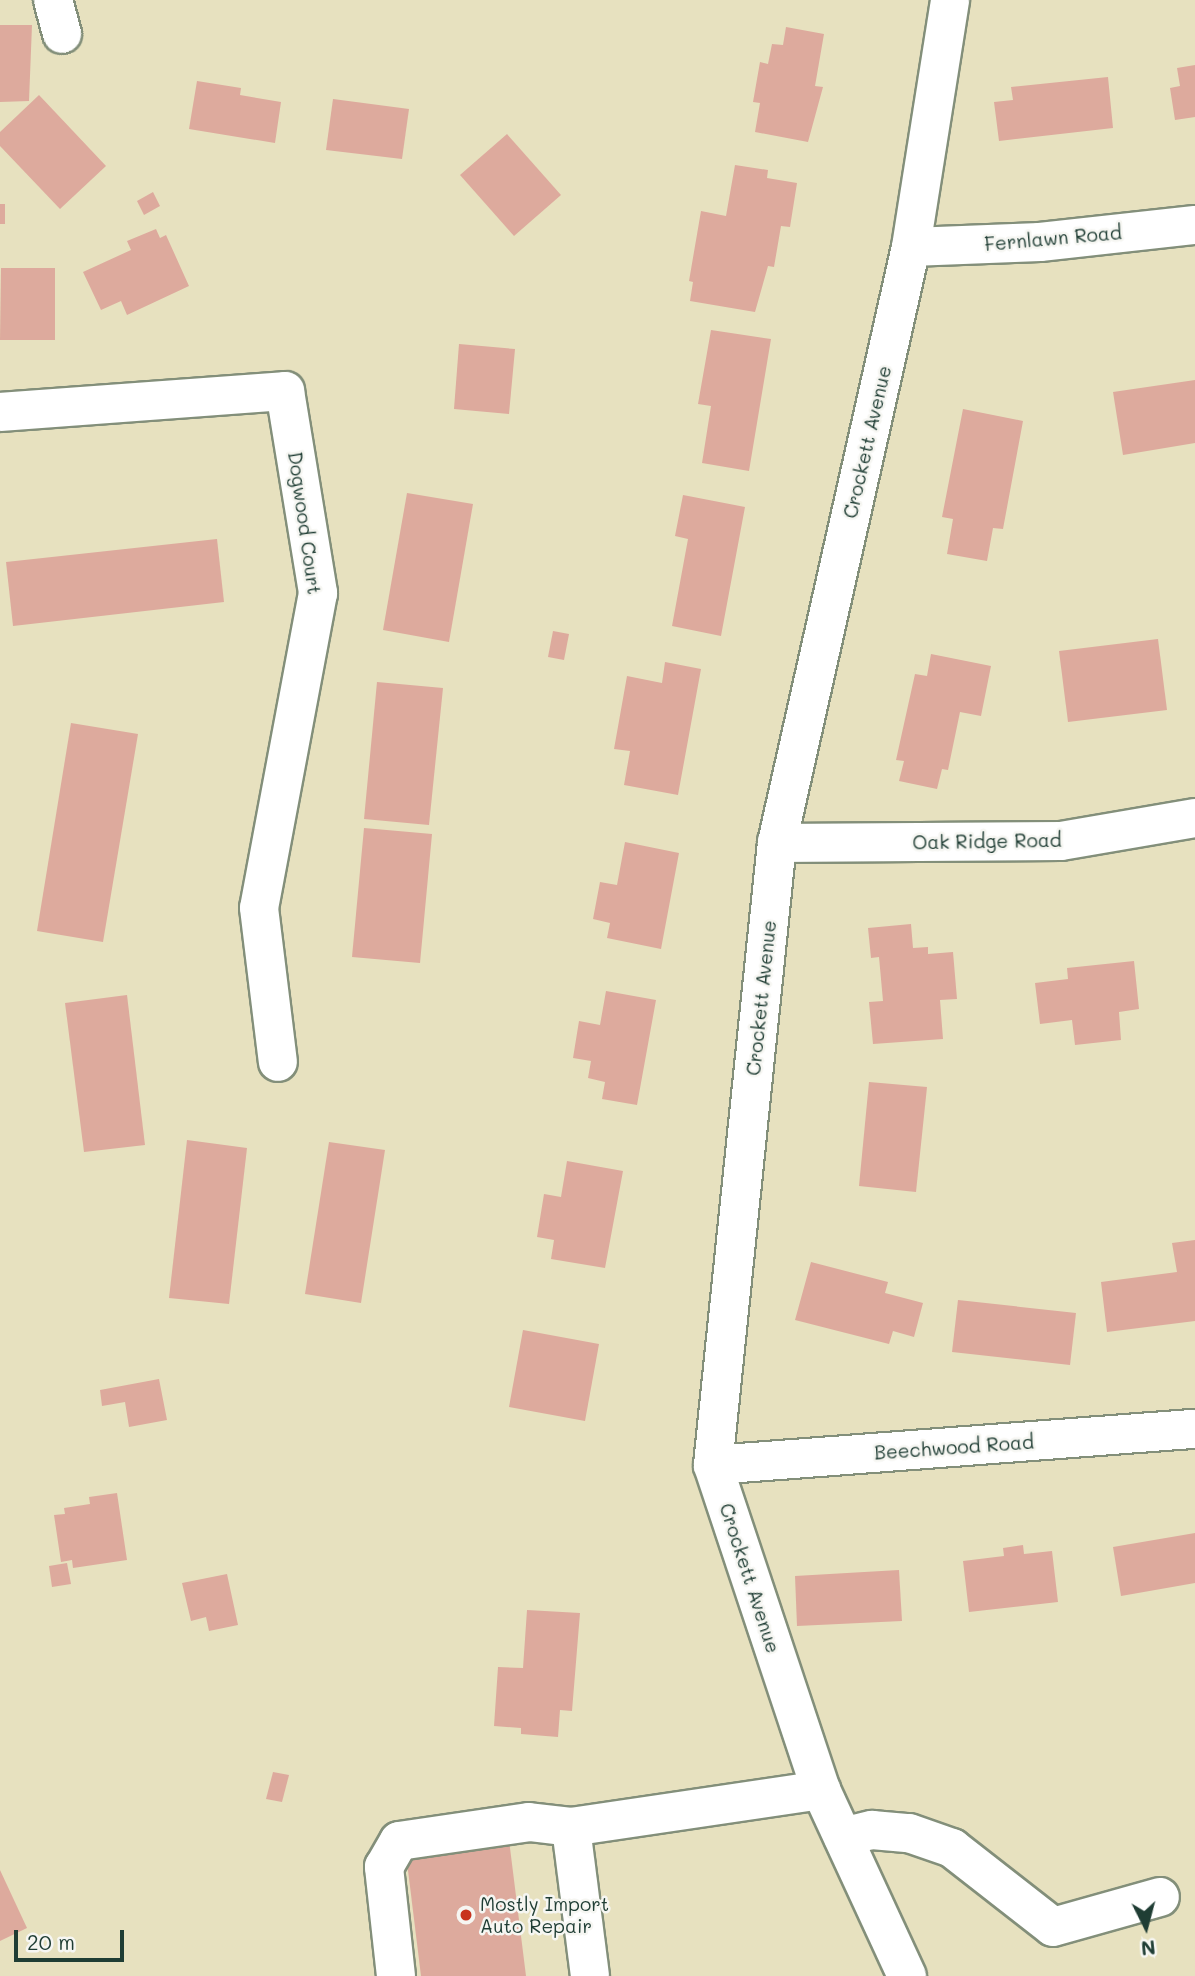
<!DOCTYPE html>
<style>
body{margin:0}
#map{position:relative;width:1195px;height:1976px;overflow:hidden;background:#e7e1bf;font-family:Mali,sans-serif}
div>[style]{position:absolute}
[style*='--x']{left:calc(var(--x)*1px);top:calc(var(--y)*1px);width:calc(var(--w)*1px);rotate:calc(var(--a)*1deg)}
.building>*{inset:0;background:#ddaa9d}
.roads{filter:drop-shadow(2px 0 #838f7a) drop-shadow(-2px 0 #838f7a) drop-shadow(0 2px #838f7a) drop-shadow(0 -2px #838f7a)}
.minor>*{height:38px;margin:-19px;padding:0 19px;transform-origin:19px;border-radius:19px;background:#fff}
.dots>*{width:19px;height:19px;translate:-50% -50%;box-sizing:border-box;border:4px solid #f6f6f2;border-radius:50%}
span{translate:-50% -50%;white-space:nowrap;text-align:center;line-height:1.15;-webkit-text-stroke:5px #f6f6f2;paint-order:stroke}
.street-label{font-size:19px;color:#1f3d34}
.poi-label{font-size:19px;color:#1f3d34}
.left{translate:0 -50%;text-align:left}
.north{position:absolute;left:1111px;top:1892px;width:70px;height:70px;-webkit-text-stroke:5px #f6f6f2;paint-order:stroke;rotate:174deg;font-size:19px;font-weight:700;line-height:28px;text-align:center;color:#1f3d34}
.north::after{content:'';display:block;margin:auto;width:24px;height:32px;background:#1f3d34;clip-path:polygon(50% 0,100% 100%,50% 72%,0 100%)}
.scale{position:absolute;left:14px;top:1930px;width:110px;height:32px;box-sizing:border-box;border:4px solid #1f3d34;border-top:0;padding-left:9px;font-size:21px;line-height:24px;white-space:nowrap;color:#1f3d34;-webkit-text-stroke:5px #f6f6f2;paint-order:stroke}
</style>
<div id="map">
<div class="building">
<div style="clip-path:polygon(0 25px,32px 25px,29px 101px,0 102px)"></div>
<div style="clip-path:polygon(786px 27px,824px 34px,815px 86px,823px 87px,808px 142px,755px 132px,760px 103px,753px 102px,760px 62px,768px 64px,772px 44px,783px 45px)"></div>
<div style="clip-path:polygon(1195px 65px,1195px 117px,1175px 120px,1170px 88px,1180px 86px,1177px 68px)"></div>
<div style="clip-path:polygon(1108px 77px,1113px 128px,999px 141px,994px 102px,1013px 100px,1011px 87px)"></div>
<div style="clip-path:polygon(197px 81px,241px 88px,240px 95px,281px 102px,275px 143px,189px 129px)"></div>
<div style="clip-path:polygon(39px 95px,106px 166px,60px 209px,0 146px,0 132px)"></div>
<div style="clip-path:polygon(333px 99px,409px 109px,402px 159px,326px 150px)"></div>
<div style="clip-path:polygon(507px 134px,561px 195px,514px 236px,460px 175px)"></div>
<div style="clip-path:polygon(735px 165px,768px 170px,767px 178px,797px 183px,790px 227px,781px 226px,774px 267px,768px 266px,755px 312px,690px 301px,693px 282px,689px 281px,701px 211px,726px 216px)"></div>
<div style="clip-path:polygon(153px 192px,160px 206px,144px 215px,137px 201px)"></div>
<div style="clip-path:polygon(0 204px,5px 204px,5px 224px,0 224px)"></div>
<div style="clip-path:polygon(156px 229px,160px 238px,166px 235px,189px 286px,127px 315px,121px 301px,101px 310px,83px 272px,131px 250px,127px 241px)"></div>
<div style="clip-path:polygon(1px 268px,55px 268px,55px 340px,0 340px)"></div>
<div style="clip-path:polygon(711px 330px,771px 339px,749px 471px,702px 463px,711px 406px,698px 404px)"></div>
<div style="clip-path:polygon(459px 344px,515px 349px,509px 414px,454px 409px)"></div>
<div style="clip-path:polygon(1195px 380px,1195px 443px,1123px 455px,1113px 392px)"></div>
<div style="clip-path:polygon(963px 409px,1023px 421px,1003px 529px,993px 528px,987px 561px,947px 554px,953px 519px,942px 517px)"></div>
<div style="clip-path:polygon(407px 493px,473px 504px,449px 642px,383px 630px)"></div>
<div style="clip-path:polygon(683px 495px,745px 507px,721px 636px,672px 626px,688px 539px,675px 536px)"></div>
<div style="clip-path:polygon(217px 539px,224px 602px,13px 626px,6px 562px)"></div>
<div style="clip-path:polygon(553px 631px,569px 634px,564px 660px,548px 657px)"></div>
<div style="clip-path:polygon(1158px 639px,1167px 710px,1068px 722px,1059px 651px)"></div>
<div style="clip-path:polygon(931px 654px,991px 666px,981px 716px,960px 712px,948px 770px,942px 769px,937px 789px,899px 781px,904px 761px,896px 760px,915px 674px,927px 676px)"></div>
<div style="clip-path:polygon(665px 662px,701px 669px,678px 795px,624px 785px,630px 751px,614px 749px,627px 676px,662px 683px)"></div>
<div style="clip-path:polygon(377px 682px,443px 688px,429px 825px,364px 819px)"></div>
<div style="clip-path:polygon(71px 723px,138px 734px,103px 942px,37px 931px)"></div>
<div style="clip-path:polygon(364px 828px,432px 834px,420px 963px,352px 957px)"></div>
<div style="clip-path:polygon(625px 842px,679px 853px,661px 949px,607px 938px,610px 923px,593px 919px,600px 882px,617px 885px)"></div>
<div style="clip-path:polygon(911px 924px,913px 948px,928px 947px,928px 954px,953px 952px,957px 999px,940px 1000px,943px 1039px,873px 1044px,869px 1002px,883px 1001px,879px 957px,871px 958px,868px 928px)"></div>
<div style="clip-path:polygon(1134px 961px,1139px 1009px,1119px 1012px,1121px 1040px,1075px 1045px,1072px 1020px,1040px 1024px,1035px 983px,1068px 979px,1067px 968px)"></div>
<div style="clip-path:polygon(606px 991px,656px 1000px,637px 1105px,602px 1099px,605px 1082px,588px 1078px,591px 1061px,573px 1058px,579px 1021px,600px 1025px)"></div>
<div style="clip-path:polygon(127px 995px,145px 1145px,84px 1152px,65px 1003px)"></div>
<div style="clip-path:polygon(869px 1082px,927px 1087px,916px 1192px,859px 1186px)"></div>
<div style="clip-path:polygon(187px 1140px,247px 1148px,229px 1304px,169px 1298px)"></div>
<div style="clip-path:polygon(329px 1142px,385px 1150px,361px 1303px,305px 1294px)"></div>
<div style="clip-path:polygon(567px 1161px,623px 1171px,605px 1268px,551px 1259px,554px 1240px,537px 1237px,544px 1194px,561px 1197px)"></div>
<div style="clip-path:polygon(1195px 1240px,1195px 1321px,1107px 1332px,1101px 1282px,1177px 1272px,1172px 1243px)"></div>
<div style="clip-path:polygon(811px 1262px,888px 1282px,885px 1293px,923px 1303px,914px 1337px,893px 1331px,889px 1344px,795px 1320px)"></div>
<div style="clip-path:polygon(958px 1300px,1076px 1313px,1070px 1365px,952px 1352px)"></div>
<div style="clip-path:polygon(523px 1330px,599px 1344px,585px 1421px,509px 1407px)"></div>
<div style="clip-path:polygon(159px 1379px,167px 1420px,129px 1427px,125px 1402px,102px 1406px,100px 1390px)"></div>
<div style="clip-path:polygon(117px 1493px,127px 1560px,73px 1568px,72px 1560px,61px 1562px,54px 1515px,65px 1514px,64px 1508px,90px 1504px,89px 1497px)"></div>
<div style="clip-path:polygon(1195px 1533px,1195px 1583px,1121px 1596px,1113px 1547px)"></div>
<div style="clip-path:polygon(1023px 1545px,1024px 1554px,1052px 1551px,1058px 1602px,969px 1612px,963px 1561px,1004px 1556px,1003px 1548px)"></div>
<div style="clip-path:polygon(67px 1563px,71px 1584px,52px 1587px,49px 1566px)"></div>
<div style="clip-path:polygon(899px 1570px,902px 1621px,797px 1626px,795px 1576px)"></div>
<div style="clip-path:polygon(227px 1574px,238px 1625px,209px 1631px,206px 1617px,191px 1621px,182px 1583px)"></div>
<div style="clip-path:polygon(527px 1610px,580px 1613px,572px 1711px,560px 1710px,558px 1737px,521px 1734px,521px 1728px,494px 1726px,498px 1667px,523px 1668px)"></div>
<div style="clip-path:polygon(273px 1772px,289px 1775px,282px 1802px,266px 1799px)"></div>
<div style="clip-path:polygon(509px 1840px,526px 1976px,421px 1976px,406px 1854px)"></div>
<div style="clip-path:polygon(0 1870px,27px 1928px,0 1941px)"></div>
</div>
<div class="roads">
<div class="minor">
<div style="--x:53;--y:0;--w:35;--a:75"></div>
<div style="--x:911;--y:247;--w:129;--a:-2.2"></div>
<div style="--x:1040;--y:242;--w:156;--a:-6.3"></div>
<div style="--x:0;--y:412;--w:286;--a:-4.2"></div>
<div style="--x:285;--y:391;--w:205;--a:80.7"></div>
<div style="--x:318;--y:593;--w:320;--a:100.6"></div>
<div style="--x:259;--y:908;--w:155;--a:83"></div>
<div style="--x:777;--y:843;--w:284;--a:-0.4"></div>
<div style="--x:1061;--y:841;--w:136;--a:-9.7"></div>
<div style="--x:713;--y:1465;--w:483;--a:-4.3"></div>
<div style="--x:843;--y:1837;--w:30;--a:-14"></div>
<div style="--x:872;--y:1830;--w:37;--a:5"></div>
<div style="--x:909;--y:1833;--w:46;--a:19.2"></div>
<div style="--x:952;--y:1848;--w:128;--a:38"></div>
<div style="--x:1053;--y:1927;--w:111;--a:-15.7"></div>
<div style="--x:396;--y:1976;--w:110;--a:-96.3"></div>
<div style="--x:384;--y:1867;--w:30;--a:-60"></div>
<div style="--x:399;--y:1841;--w:131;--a:-8.3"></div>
<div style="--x:529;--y:1822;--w:42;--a:6.8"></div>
<div style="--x:590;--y:1976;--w:150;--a:-97.3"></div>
<div style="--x:571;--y:1827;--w:253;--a:-8.4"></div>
<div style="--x:907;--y:1976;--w:205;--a:-114.8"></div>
<div style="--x:821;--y:1790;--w:342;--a:-108.4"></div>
<div style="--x:713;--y:1465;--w:625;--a:-84.13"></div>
<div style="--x:777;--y:843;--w:611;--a:-77.33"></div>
<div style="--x:911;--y:247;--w:250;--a:-81"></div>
</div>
</div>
<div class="dots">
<div style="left:466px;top:1915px;background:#c8321e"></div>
</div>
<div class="street-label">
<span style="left:1053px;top:238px;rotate:-5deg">Fernlawn Road</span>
<span style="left:867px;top:442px;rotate:-77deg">Crockett Avenue</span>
<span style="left:305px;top:523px;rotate:82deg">Dogwood Court</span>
<span style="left:987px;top:841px;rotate:-1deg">Oak Ridge Road</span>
<span style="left:761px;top:998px;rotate:-84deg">Crockett Avenue</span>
<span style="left:954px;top:1447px;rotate:-4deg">Beechwood Road</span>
<span style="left:750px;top:1578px;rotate:72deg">Crockett Avenue</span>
</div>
<div class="poi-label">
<span class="left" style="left:480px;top:1915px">Mostly Import<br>Auto Repair</span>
</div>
<div class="north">N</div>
<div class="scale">20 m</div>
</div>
